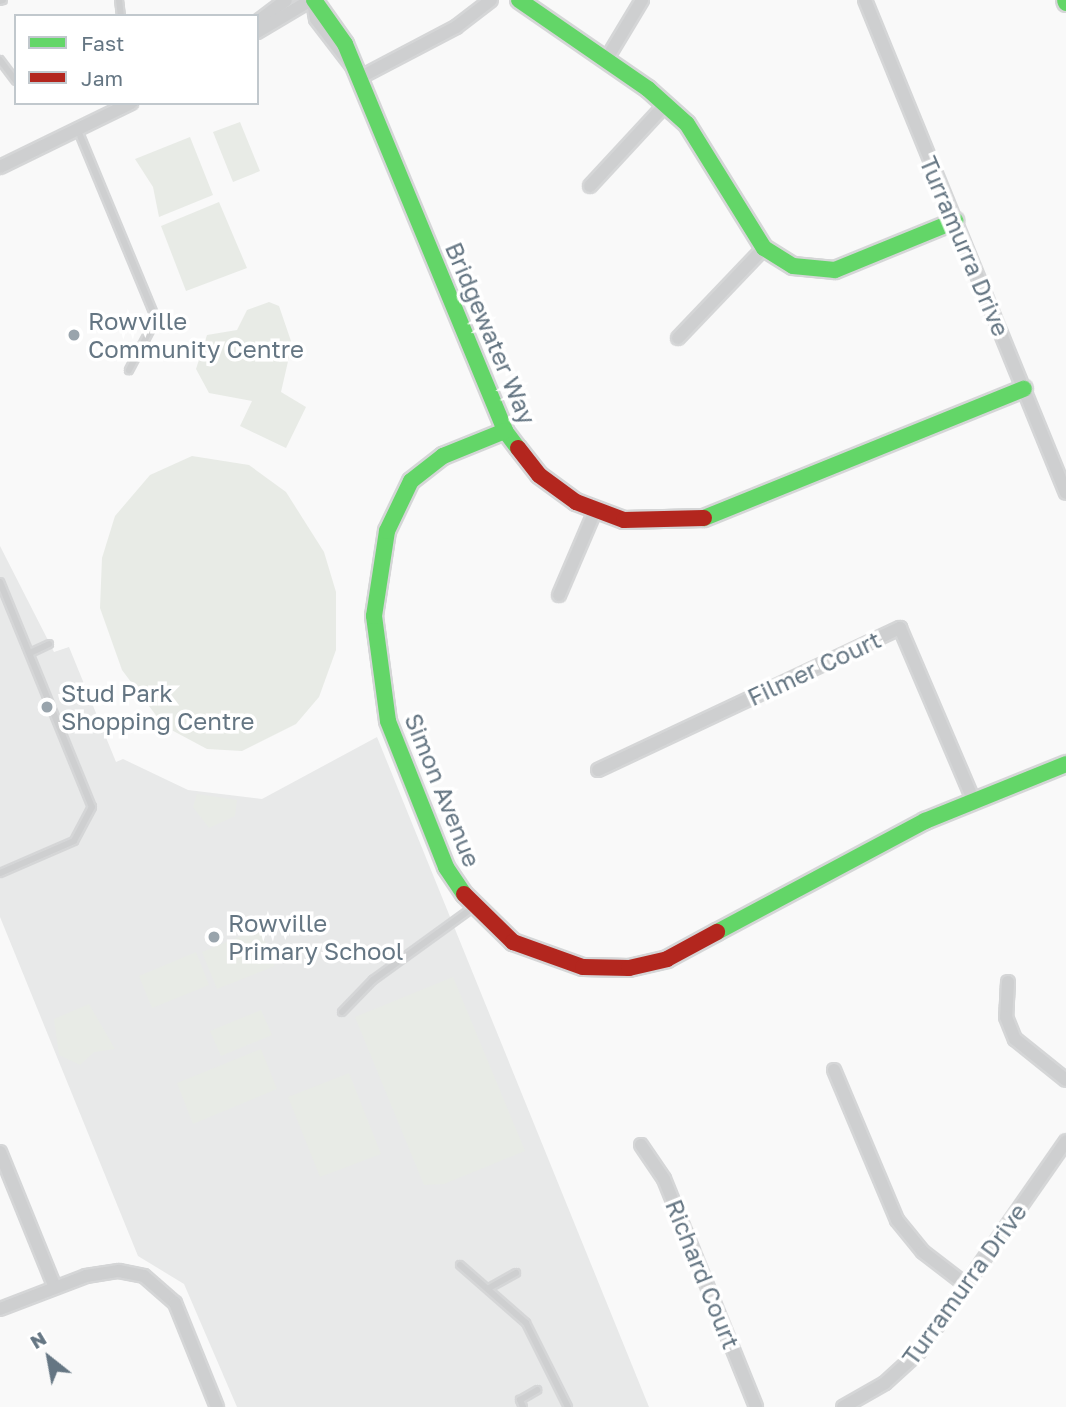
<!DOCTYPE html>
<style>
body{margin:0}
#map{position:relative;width:1066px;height:1407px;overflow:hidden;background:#f9f9f9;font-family:"Golos Text",sans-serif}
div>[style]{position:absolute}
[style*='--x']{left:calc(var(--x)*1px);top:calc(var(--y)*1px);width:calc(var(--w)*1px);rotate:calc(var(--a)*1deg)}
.built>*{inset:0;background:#e8e9e9}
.green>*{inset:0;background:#e8ebe6}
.roads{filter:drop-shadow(2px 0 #d5d6d7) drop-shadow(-2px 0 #d5d6d7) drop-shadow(0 2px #d5d6d7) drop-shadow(0 -2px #d5d6d7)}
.lane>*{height:6px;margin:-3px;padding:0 3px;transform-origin:3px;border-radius:3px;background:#cecfd0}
.street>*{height:12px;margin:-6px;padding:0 6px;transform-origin:6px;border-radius:6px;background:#cecfd0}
.fast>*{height:16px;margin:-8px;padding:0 8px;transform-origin:8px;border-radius:8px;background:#63d668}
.jam>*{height:16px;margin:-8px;padding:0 8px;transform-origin:8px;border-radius:8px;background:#b3261e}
.dots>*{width:19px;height:19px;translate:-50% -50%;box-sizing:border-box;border:4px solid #fff;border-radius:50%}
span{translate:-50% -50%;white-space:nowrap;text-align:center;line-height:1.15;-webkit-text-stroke:7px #fff;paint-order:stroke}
.street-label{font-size:24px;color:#657683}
.poi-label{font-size:24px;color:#657683}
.left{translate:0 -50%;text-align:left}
.legend{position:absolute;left:14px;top:14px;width:245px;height:91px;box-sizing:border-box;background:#fff;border:2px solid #c1c8cd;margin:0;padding:9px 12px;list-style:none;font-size:21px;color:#657683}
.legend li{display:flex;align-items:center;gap:14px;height:35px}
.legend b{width:35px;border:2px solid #c1c8cd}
.north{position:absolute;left:14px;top:1323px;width:70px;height:70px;-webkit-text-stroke:5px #fff;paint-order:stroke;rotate:329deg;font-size:19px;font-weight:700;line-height:28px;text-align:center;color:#657683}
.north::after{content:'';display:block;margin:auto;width:24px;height:32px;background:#657683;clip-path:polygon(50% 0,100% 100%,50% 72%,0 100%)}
</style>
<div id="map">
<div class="built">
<div style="clip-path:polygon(0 546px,54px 652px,69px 647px,116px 762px,123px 759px,188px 790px,262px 799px,377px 737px,649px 1407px,237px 1407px,184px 1284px,138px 1256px,0 917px)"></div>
</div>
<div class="green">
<div style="clip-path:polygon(240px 122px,260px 171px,233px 182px,213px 132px)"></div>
<div style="clip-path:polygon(190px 137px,213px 195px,159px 217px,153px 187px,135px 159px)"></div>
<div style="clip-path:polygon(219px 202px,247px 268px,186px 291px,161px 226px)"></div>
<div style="clip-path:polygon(269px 302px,279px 306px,292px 344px,281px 392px,306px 407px,286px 448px,240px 426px,252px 401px,209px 393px,196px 369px,207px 335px,237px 330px,247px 310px)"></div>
<div style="clip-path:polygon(192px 456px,249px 465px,286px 492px,324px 552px,336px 592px,336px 650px,319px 697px,296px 724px,242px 751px,207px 749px,164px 726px,122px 670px,100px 608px,102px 558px,115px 516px,150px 475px)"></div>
<div style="clip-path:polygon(197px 794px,237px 800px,235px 816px,209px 828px,193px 807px)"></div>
<div style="clip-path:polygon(260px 928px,275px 966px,217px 989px,202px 952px)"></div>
<div style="clip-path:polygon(196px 952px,209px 985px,152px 1008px,139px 976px)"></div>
<div style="clip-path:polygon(453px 977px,525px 1151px,444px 1184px,424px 1185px,355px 1017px)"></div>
<div style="clip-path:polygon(89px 1004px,115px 1049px,94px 1052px,80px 1065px,59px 1055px,54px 1019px)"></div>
<div style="clip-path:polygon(261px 1010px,272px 1035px,221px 1056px,210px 1031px)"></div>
<div style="clip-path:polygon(261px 1049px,277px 1089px,193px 1124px,177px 1083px)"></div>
<div style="clip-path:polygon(349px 1073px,381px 1154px,320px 1177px,288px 1097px)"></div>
</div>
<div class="roads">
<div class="lane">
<div style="--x:119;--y:0;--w:16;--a:83"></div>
<div style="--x:0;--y:1;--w:3;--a:-18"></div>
<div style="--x:0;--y:60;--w:26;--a:53"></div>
<div style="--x:79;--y:133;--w:201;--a:67.5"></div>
<div style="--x:156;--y:319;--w:58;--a:117.9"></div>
<div style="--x:0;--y:582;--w:243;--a:67.8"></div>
<div style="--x:92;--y:807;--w:38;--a:118"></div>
<div style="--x:74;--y:841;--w:81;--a:156.6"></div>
<div style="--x:30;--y:653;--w:21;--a:-25"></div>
<div style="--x:342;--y:1012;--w:45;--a:-45.9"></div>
<div style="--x:373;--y:980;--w:121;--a:-35.9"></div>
<div style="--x:460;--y:1265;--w:88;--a:41.3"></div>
<div style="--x:526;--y:1323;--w:94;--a:63.4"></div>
<div style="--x:489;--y:1288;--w:31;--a:-29"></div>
<div style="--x:523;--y:1407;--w:8;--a:-113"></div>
<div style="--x:520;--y:1400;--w:20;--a:-30"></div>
</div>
<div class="street">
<div style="--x:865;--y:0;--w:532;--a:67.82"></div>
<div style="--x:313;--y:2;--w:17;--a:80"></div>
<div style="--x:316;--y:19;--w:59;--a:52.5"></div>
<div style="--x:257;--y:22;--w:36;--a:-37"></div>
<div style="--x:257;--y:32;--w:63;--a:-30.7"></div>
<div style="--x:606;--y:60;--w:70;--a:-59"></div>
<div style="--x:359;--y:78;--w:110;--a:-27.7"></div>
<div style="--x:456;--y:27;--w:44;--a:-37.6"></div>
<div style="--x:0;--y:167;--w:146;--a:-26"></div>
<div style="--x:590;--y:186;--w:110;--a:-47.2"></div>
<div style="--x:678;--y:338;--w:124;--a:-46.3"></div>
<div style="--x:559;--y:595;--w:91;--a:-66.8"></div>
<div style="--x:598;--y:770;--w:334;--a:-25.2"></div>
<div style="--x:900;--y:628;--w:186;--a:66.9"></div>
<div style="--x:1008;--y:982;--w:35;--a:93"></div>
<div style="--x:1006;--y:1017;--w:24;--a:68"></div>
<div style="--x:1015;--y:1039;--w:65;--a:38.8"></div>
<div style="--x:834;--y:1070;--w:163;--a:67.2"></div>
<div style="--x:897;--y:1220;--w:41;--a:50.9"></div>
<div style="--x:923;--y:1252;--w:54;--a:37.5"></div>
<div style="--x:641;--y:1145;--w:41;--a:55.9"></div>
<div style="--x:664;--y:1179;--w:246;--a:68"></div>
<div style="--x:0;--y:1152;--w:144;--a:67.9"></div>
<div style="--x:0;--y:1309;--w:92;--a:-21"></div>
<div style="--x:86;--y:1276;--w:33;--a:-9"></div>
<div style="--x:119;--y:1271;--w:25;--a:11"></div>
<div style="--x:144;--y:1276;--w:41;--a:41.1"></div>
<div style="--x:175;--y:1303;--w:112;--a:68"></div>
<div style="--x:843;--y:1407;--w:48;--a:-29.7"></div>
<div style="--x:885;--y:1383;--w:46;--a:-42.4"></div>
<div style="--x:919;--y:1352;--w:257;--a:-55.1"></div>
</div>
<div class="fast">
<div style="--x:314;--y:0;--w:54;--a:54.8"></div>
<div style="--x:345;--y:44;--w:419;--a:67.5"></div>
<div style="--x:505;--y:431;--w:21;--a:53"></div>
<div style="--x:519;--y:0;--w:157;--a:34.6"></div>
<div style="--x:648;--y:89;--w:52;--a:41.9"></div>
<div style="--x:687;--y:124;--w:146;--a:58.2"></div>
<div style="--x:764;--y:248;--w:34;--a:32"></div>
<div style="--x:793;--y:266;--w:42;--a:5.4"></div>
<div style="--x:835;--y:270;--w:130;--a:-22.2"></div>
<div style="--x:1065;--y:0;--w:3;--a:72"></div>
<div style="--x:704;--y:518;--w:345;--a:-22"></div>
<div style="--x:464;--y:894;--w:32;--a:-124"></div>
<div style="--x:446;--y:867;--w:157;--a:-111.7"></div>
<div style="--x:388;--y:721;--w:106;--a:-97.6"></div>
<div style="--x:374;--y:616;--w:86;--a:-81.3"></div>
<div style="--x:387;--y:531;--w:55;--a:-64.4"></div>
<div style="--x:411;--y:481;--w:41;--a:-38"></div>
<div style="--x:443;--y:456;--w:67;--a:-22"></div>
<div style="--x:717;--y:932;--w:236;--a:-28.1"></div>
<div style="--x:925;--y:821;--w:152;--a:-22"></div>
</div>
<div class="jam">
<div style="--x:518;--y:448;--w:34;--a:52"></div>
<div style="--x:539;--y:475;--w:46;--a:36.1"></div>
<div style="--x:576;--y:502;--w:51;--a:20.6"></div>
<div style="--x:624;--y:520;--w:80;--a:-1.4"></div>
<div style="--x:464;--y:894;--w:69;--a:44.4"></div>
<div style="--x:513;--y:942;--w:74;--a:19.7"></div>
<div style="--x:583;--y:967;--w:46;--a:1.2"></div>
<div style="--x:629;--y:968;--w:39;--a:-13"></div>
<div style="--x:667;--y:959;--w:57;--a:-28.4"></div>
</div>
</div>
<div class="dots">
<div style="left:74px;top:335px;background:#99a4ac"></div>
<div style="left:47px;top:707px;background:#99a4ac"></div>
<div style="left:214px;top:937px;background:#99a4ac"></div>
</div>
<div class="street-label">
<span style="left:965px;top:246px;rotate:67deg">Turramurra Drive</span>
<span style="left:491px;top:333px;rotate:67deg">Bridgewater Way</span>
<span style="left:814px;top:668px;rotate:-25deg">Filmer Court</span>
<span style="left:443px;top:790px;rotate:68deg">Simon Avenue</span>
<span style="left:703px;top:1274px;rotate:68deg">Richard Court</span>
<span style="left:964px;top:1284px;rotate:-54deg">Turramurra Drive</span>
</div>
<div class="poi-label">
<span class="left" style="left:88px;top:335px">Rowville<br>Community Centre</span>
<span class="left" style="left:61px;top:707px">Stud Park<br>Shopping Centre</span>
<span class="left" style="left:228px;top:937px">Rowville<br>Primary School</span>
</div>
<ul class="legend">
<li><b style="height:9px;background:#63d668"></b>Fast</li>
<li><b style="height:9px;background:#b3261e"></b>Jam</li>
</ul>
<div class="north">N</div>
</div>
